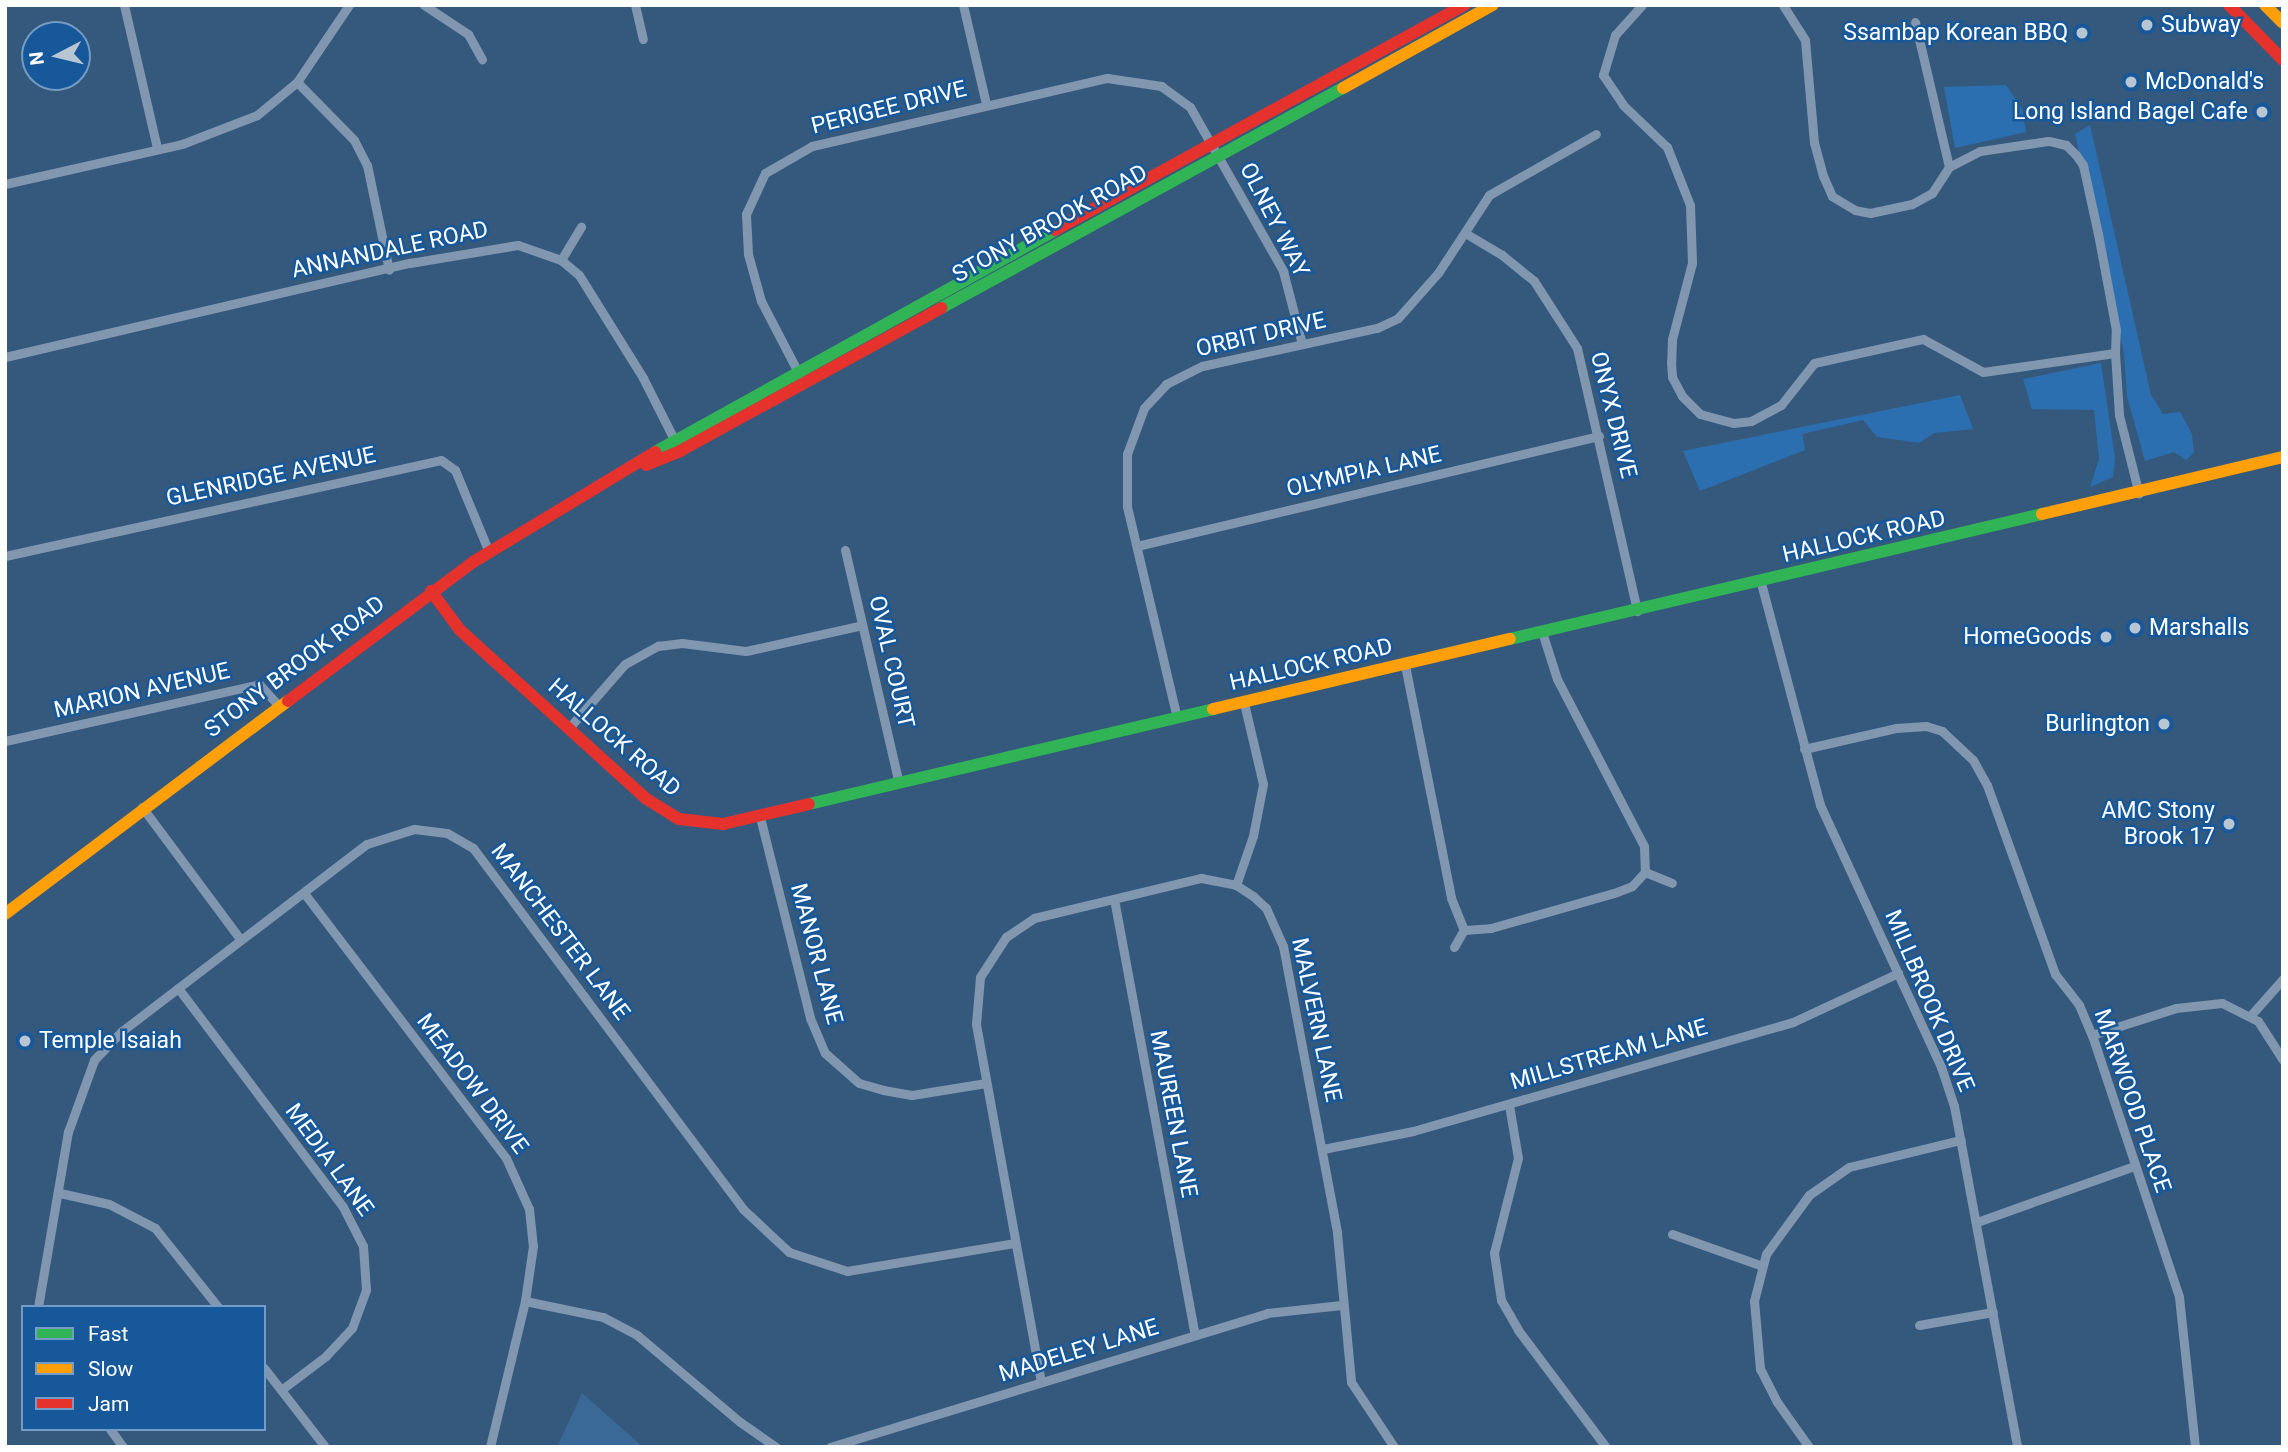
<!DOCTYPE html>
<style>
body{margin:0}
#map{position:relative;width:2288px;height:1452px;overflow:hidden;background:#35597d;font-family:Roboto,sans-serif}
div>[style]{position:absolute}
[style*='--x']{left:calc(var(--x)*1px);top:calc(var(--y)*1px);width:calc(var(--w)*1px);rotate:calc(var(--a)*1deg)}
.green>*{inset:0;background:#2b6fb1}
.water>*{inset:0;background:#3a6897}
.street>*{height:9px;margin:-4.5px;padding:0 4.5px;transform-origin:4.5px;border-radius:4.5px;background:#8097af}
.fast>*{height:12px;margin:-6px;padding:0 6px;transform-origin:6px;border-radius:6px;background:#30b455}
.slow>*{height:12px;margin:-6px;padding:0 6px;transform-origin:6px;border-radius:6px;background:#ff9f0a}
.jam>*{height:12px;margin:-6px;padding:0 6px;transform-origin:6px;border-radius:6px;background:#e5322d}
.dots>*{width:19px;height:19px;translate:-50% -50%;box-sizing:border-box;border:4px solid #17589b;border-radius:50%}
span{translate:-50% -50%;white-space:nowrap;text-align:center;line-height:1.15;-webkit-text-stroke:5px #17589b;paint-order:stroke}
.poi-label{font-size:23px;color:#fff}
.left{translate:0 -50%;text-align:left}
.right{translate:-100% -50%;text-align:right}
.street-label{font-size:23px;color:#fff}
.frame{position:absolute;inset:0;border:7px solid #fff;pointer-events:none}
.legend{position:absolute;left:21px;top:1305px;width:245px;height:126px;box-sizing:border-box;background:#17589b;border:2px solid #749bc3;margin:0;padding:9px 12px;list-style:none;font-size:21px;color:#fff}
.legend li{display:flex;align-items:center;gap:14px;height:35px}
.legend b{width:35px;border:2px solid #749bc3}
.north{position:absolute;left:21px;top:21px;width:70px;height:70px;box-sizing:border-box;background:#17589b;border:2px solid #749bc3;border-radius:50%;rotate:263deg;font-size:19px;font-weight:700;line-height:28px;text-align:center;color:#fff}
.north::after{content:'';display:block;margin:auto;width:24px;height:32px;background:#b8c5d2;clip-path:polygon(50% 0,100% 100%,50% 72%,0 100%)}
</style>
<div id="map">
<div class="green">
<div style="clip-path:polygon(2006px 85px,2022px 109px,2026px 132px,1955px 148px,1944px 87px)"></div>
<div style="clip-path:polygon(2090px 125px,2151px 395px,2163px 414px,2180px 412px,2192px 434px,2194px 453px,2186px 460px,2174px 452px,2145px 461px,2127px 396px,2124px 353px,2075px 134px)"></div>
<div style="clip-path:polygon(2101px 363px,2115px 458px,2113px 477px,2090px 487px,2099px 459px,2094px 410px,2032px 409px,2023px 379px)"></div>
<div style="clip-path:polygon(1960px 395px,1973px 429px,1934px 433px,1919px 443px,1877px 437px,1863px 420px,1802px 434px,1805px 450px,1700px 491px,1683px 451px)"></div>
</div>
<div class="water">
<div style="clip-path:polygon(582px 1393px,643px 1447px,557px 1447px)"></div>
</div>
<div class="street">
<div style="--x:124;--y:5;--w:147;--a:77"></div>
<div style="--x:424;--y:5;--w:53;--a:33.4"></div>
<div style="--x:468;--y:34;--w:29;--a:61"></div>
<div style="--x:635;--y:5;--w:35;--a:77"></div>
<div style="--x:963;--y:5;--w:102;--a:76.9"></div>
<div style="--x:1642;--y:5;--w:40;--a:132"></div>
<div style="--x:1615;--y:35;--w:42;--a:106.7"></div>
<div style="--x:1603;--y:75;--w:36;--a:56"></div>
<div style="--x:1623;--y:105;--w:61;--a:43.7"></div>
<div style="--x:1667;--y:147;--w:62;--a:68.4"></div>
<div style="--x:1690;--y:205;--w:58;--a:88"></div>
<div style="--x:1692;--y:263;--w:79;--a:104.7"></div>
<div style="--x:1672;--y:339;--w:23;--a:92"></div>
<div style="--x:1671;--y:362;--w:15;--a:86"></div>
<div style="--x:1672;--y:377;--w:21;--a:62"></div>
<div style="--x:1682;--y:396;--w:25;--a:45"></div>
<div style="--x:1700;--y:414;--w:34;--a:15"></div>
<div style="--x:1733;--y:423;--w:18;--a:-6"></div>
<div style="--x:1751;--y:421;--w:34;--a:-28"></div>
<div style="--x:1781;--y:405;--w:53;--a:-51.8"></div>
<div style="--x:1814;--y:363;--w:112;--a:-12.4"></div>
<div style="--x:1923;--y:339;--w:68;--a:28.8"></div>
<div style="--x:1983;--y:372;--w:133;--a:-8.2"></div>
<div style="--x:2115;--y:353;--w:23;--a:-88"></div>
<div style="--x:2116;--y:330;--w:98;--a:-100.6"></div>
<div style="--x:2098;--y:234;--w:71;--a:-102.3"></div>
<div style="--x:2083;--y:165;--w:12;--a:-125"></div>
<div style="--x:2076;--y:155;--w:14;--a:-135"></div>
<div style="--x:2066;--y:145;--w:18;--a:-167"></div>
<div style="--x:2048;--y:141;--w:69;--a:171.6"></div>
<div style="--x:1980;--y:151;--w:35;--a:153"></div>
<div style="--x:1949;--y:167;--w:31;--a:123"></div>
<div style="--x:1932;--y:193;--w:23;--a:151"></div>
<div style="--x:1912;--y:204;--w:43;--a:167.9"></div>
<div style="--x:1870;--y:213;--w:15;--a:-169"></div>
<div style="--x:1855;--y:210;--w:27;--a:-149"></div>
<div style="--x:1832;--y:196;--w:22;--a:-114"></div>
<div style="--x:1823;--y:176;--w:34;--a:-105"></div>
<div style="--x:1814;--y:143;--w:103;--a:-95"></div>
<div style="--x:1805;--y:40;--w:41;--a:-122.2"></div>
<div style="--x:1915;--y:22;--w:149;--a:76.8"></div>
<div style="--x:297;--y:82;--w:81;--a:45.5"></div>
<div style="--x:354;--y:140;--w:28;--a:63"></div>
<div style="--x:367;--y:165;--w:107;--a:78.2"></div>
<div style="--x:5;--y:184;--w:181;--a:-12.7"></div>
<div style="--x:182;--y:144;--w:80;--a:-21.1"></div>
<div style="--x:257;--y:115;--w:52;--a:-39.5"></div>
<div style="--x:297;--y:82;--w:93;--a:-56"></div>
<div style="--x:1465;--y:233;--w:43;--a:30.7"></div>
<div style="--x:1502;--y:255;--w:41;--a:39.1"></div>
<div style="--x:1534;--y:281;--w:80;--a:57.3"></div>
<div style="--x:1577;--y:348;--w:270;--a:77.1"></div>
<div style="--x:561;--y:260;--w:39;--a:-59"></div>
<div style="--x:2115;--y:353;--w:62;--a:86.3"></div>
<div style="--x:2119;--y:415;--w:81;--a:75.8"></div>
<div style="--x:5;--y:357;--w:416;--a:-13.1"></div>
<div style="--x:410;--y:263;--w:109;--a:-9.5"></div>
<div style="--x:518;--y:245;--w:46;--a:19.2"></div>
<div style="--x:561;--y:260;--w:23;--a:40"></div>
<div style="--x:579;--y:275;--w:121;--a:58.1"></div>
<div style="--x:643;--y:378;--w:82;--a:63.1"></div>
<div style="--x:799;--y:374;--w:82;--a:-117.5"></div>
<div style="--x:761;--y:301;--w:49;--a:-105.5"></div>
<div style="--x:748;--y:254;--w:40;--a:-92.9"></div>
<div style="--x:746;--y:214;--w:45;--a:-65.1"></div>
<div style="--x:765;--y:173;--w:54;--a:-29.9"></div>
<div style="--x:812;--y:146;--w:303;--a:-13"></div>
<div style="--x:1107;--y:78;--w:55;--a:8.4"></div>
<div style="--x:1161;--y:86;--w:36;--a:36"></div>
<div style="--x:1190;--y:107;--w:189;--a:60.4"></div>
<div style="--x:1283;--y:271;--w:75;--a:75.4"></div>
<div style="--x:1137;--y:546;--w:475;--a:-13.4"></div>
<div style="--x:845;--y:550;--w:239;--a:77"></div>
<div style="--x:5;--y:556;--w:446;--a:-12.4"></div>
<div style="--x:441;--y:460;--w:17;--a:36"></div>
<div style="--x:455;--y:470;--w:89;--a:67.5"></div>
<div style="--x:1761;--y:583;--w:230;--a:75.1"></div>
<div style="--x:1820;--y:805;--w:289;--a:65.2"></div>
<div style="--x:1941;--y:1067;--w:41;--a:71.6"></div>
<div style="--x:1954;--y:1106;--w:347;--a:79.5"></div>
<div style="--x:1542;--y:632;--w:49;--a:72.3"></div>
<div style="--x:1557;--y:679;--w:188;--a:62.5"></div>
<div style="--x:1644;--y:846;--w:26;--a:88"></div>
<div style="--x:1405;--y:665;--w:237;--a:78.8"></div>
<div style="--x:1451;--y:898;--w:35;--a:68"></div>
<div style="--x:1177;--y:718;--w:218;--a:-103.3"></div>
<div style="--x:1127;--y:506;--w:52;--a:-90"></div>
<div style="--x:1127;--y:454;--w:49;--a:-69.7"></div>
<div style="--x:1144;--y:408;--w:33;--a:-47"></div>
<div style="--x:1166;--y:384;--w:40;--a:-26.6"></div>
<div style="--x:1202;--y:366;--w:179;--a:-12.3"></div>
<div style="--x:1377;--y:328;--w:23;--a:-25"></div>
<div style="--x:1398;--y:318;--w:60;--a:-48.4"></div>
<div style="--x:1438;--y:273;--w:93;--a:-56.8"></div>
<div style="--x:1489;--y:195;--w:123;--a:-29.7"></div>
<div style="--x:568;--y:729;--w:86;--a:-48.8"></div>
<div style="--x:625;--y:664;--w:38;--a:-29"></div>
<div style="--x:658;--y:646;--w:24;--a:-7"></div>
<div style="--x:682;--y:643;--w:64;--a:7.1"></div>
<div style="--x:746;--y:651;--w:119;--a:-12.6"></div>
<div style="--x:5;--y:741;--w:260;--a:-12.6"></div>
<div style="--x:259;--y:684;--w:28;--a:48"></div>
<div style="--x:1804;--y:749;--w:94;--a:-12.9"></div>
<div style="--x:1896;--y:728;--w:30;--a:-4"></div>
<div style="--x:1926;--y:726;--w:17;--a:17"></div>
<div style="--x:1942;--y:731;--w:42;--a:43.1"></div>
<div style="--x:1973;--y:760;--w:29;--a:61"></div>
<div style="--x:1987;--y:785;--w:201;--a:70.2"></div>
<div style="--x:2055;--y:974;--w:39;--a:52"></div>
<div style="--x:2079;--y:1005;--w:33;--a:67"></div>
<div style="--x:2092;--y:1035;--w:276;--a:71.6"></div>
<div style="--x:2179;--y:1297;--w:151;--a:83.9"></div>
<div style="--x:142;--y:807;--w:164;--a:53.4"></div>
<div style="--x:760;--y:817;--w:207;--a:76"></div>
<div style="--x:810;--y:1018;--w:38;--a:67"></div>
<div style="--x:825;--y:1053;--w:45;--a:41.4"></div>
<div style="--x:859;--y:1083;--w:25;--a:16"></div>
<div style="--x:883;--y:1090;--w:29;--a:10"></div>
<div style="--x:912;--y:1095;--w:75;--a:-9.2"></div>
<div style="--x:1645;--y:872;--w:29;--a:22"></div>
<div style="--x:1236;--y:885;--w:52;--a:-70.9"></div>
<div style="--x:1253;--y:836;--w:53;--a:-79.1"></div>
<div style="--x:1263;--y:784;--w:83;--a:-103.2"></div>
<div style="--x:304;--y:893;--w:333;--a:52.7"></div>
<div style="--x:506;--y:1158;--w:56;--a:65.7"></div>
<div style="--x:529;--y:1209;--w:37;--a:84"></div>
<div style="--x:533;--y:1246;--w:56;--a:98.3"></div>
<div style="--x:525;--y:1301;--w:150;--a:103.5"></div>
<div style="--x:1114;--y:899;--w:443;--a:79.5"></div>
<div style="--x:1464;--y:930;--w:27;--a:-4"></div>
<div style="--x:1491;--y:928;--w:128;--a:-15.9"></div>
<div style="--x:1614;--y:893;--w:19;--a:-21"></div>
<div style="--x:1632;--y:886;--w:19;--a:-47"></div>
<div style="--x:1454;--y:947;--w:20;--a:-60"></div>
<div style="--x:178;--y:988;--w:274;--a:53"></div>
<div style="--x:343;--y:1207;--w:44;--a:62.9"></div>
<div style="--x:363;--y:1246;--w:44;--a:86.1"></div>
<div style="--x:366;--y:1290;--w:40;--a:110.2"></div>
<div style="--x:352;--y:1328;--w:38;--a:133"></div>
<div style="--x:326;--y:1356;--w:56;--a:142.9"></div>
<div style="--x:2251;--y:1015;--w:48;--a:-48.4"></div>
<div style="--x:2092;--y:1035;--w:88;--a:-17.8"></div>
<div style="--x:2176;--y:1008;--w:46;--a:-6.2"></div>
<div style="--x:2222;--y:1003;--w:40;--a:26.6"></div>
<div style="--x:2258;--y:1021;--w:46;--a:57.3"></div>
<div style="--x:1509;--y:1105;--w:54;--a:80.4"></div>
<div style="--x:1518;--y:1158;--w:98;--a:104.2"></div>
<div style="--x:1494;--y:1253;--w:48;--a:81.5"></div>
<div style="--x:1501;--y:1300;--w:34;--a:60"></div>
<div style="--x:1518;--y:1330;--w:146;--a:53.1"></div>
<div style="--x:1323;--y:1149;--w:92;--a:-11.3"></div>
<div style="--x:1413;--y:1131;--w:395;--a:-16"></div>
<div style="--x:1793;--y:1022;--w:116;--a:-25"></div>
<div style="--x:60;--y:1193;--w:50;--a:12.7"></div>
<div style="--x:109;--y:1204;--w:52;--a:27.6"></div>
<div style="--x:155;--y:1228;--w:101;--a:51.4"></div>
<div style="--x:1977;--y:1222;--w:167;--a:-19.6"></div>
<div style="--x:1672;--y:1234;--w:96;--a:19.4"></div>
<div style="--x:525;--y:1301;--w:80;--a:11.6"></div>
<div style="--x:603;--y:1317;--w:38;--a:28"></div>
<div style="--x:637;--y:1335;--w:135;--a:40.2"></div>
<div style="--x:740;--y:1422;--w:44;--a:34.8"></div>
<div style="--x:38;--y:1307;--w:178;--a:-80.3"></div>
<div style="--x:68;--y:1132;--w:77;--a:-70.1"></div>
<div style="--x:94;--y:1060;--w:40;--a:-46"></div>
<div style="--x:122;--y:1031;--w:308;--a:-37.4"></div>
<div style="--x:367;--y:844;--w:49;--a:-17.7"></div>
<div style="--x:414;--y:829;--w:33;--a:7"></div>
<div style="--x:447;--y:833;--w:30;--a:30"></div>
<div style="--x:473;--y:848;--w:451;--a:53.2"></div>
<div style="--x:743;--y:1209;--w:63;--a:43.1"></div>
<div style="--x:789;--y:1252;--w:61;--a:18.1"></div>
<div style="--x:847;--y:1271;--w:169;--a:-9.5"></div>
<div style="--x:1919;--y:1325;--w:75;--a:-10"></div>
<div style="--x:264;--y:1368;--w:100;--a:52.3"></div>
<div style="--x:1041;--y:1382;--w:364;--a:-100.3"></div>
<div style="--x:976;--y:1024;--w:47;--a:-85.1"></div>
<div style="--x:980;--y:977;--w:48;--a:-57"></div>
<div style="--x:1006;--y:937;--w:34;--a:-34"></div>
<div style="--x:1034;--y:918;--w:172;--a:-13.5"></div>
<div style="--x:1201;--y:878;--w:36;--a:11"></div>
<div style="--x:1236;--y:885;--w:20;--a:33"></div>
<div style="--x:1253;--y:896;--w:18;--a:43"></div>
<div style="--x:1266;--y:908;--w:42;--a:65.9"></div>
<div style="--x:1283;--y:946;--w:292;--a:79.3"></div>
<div style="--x:1337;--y:1233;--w:150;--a:84.6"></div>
<div style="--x:1351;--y:1382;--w:78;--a:56.5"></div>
<div style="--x:110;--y:1429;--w:22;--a:54"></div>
<div style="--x:830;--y:1447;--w:457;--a:-17"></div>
<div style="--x:1267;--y:1313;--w:75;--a:-6.1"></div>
<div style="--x:1809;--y:1447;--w:55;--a:-125.4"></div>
<div style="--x:1777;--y:1402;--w:37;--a:-117"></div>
<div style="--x:1760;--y:1369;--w:68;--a:-95"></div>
<div style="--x:1754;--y:1301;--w:49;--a:-75.7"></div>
<div style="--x:1766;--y:1254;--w:73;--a:-53.9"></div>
<div style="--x:1809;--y:1195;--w:49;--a:-35"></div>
<div style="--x:1849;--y:1167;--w:115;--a:-13.6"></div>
</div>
<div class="fast">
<div style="--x:941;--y:308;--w:458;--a:-28.7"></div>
<div style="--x:655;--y:452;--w:457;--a:-29"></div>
<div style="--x:1510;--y:639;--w:546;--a:-13.22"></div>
<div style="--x:809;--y:804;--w:415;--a:-13.2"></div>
</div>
<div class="slow">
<div style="--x:2265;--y:5;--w:25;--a:45"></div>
<div style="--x:1343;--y:88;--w:171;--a:-29"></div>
<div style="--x:2042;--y:514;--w:248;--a:-13.3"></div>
<div style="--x:1213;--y:709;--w:305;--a:-13.3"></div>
<div style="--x:5;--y:914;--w:354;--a:-37"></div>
</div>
<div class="jam">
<div style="--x:2229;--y:5;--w:77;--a:45.5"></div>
<div style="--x:1055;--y:230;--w:468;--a:-28.8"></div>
<div style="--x:646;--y:465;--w:37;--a:-22"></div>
<div style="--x:680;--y:451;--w:298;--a:-28.7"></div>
<div style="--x:431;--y:591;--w:49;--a:53.4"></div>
<div style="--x:460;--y:630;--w:250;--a:42.2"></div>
<div style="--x:645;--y:798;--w:40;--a:32"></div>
<div style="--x:679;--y:819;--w:44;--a:6.5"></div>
<div style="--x:723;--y:824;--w:88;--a:-13.1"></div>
<div style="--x:288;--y:701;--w:231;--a:-36.9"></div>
<div style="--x:473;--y:562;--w:213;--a:-31.1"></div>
</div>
<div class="dots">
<div style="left:2147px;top:25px;background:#b8c5d2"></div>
<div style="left:2082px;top:33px;background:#b8c5d2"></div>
<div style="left:2131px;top:82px;background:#b8c5d2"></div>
<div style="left:2262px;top:112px;background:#b8c5d2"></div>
<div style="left:2135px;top:628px;background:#b8c5d2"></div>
<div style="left:2106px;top:637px;background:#b8c5d2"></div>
<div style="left:2164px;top:724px;background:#b8c5d2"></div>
<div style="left:2229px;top:824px;background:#b8c5d2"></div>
<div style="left:25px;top:1041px;background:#b8c5d2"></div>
</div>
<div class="poi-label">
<span class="left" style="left:2161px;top:25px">Subway</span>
<span class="right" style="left:2068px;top:33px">Ssambap Korean BBQ</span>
<span class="left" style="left:2145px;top:82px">McDonald's</span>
<span class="right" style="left:2248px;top:112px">Long Island Bagel Cafe</span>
<span class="left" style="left:2149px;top:628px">Marshalls</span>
<span class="right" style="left:2092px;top:637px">HomeGoods</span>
<span class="right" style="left:2150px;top:724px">Burlington</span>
<span class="right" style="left:2215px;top:824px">AMC Stony<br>Brook 17</span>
<span class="left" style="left:39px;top:1041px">Temple Isaiah</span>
</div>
<div class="street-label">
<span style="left:889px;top:108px;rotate:-14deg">PERIGEE DRIVE</span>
<span style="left:1274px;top:220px;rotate:63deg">OLNEY WAY</span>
<span style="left:1050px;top:224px;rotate:-29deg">STONY BROOK ROAD</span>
<span style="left:390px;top:250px;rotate:-12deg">ANNANDALE ROAD</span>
<span style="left:1261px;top:335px;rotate:-13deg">ORBIT DRIVE</span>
<span style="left:1613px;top:415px;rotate:76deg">ONYX DRIVE</span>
<span style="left:1364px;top:472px;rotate:-13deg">OLYMPIA LANE</span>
<span style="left:271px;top:477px;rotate:-12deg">GLENRIDGE AVENUE</span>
<span style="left:1864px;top:537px;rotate:-13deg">HALLOCK ROAD</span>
<span style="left:891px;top:662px;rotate:77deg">OVAL COURT</span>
<span style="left:1311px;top:665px;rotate:-13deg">HALLOCK ROAD</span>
<span style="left:295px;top:667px;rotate:-37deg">STONY BROOK ROAD</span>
<span style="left:142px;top:691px;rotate:-13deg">MARION AVENUE</span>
<span style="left:614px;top:738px;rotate:41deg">HALLOCK ROAD</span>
<span style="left:560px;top:932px;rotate:53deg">MANCHESTER LANE</span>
<span style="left:816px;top:954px;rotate:75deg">MANOR LANE</span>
<span style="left:1929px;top:1001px;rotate:67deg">MILLBROOK DRIVE</span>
<span style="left:1316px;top:1020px;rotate:78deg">MALVERN LANE</span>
<span style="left:1609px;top:1055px;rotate:-16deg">MILLSTREAM LANE</span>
<span style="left:472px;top:1084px;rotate:53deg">MEADOW DRIVE</span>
<span style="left:2132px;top:1101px;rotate:71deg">MARWOOD PLACE</span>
<span style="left:1173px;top:1114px;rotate:79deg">MAUREEN LANE</span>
<span style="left:329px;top:1160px;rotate:54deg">MEDIA LANE</span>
<span style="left:1079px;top:1351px;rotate:-17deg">MADELEY LANE</span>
</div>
<div class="frame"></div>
<ul class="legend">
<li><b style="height:9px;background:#30b455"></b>Fast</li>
<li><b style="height:9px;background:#ff9f0a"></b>Slow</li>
<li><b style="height:9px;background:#e5322d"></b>Jam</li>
</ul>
<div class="north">N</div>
</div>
